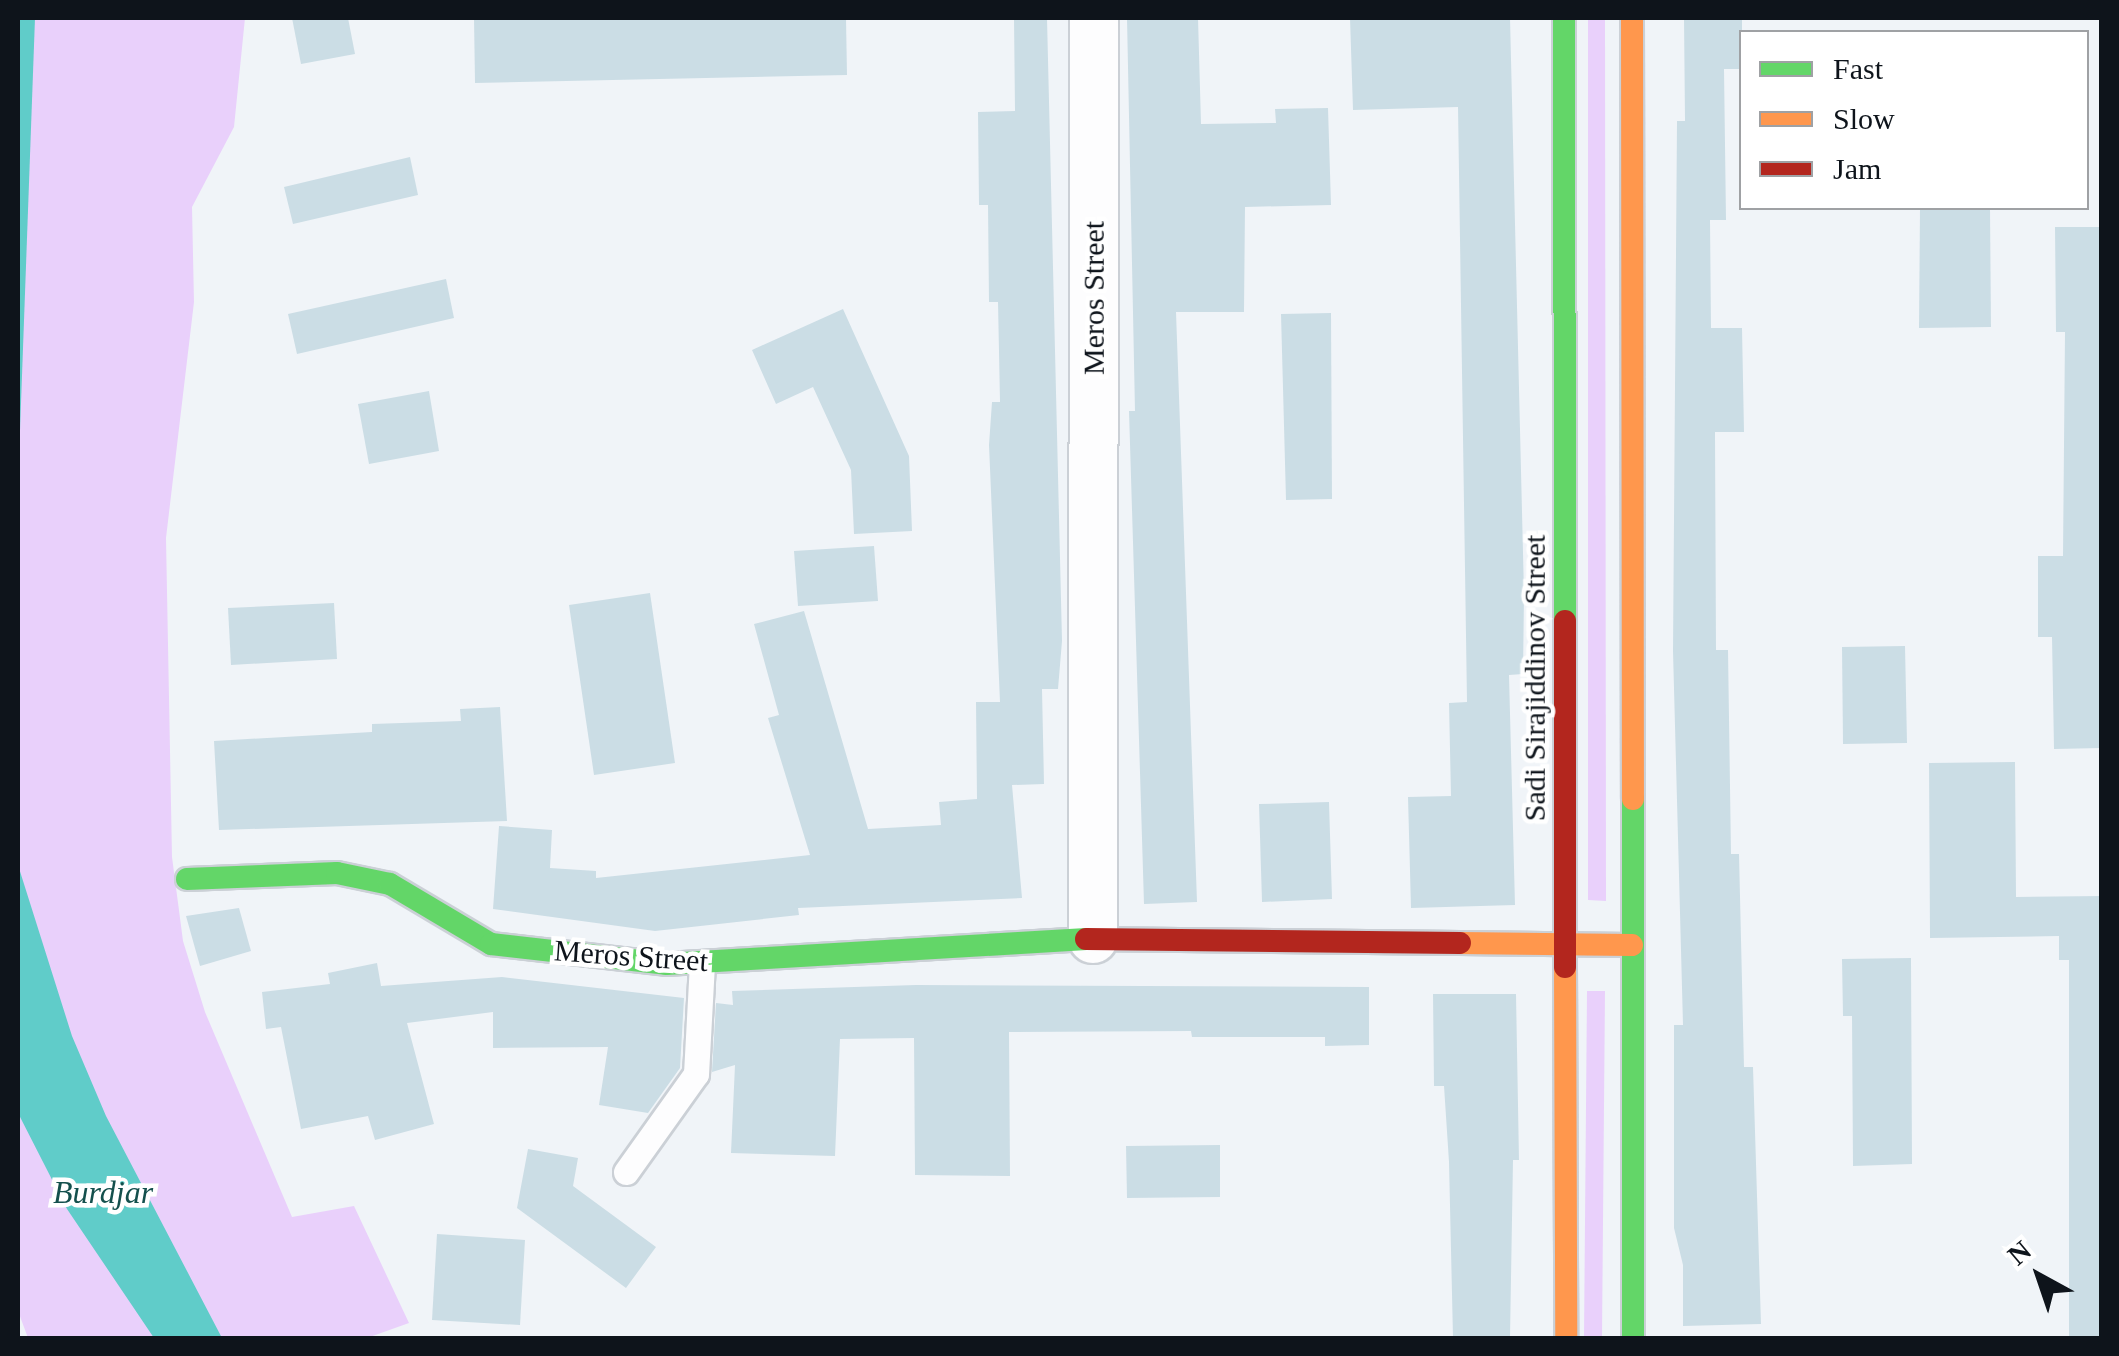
<!DOCTYPE html>
<style>
body{margin:0}
#map{position:relative;width:2119px;height:1356px;overflow:hidden;background:#f0f4f8;font-family:"Times New Roman",serif}
div>[style]{position:absolute}
[style*='--x']{left:calc(var(--x)*1px);top:calc(var(--y)*1px);width:calc(var(--w)*1px);rotate:calc(var(--a)*1deg)}
.green>*{inset:0;background:#e9d0fb}
.water>*{inset:0;background:#60ccc9}
.building>*{inset:0;background:#cbdde5}
.roads{filter:drop-shadow(2px 0 #cbd0d6) drop-shadow(-2px 0 #cbd0d6) drop-shadow(0 2px #cbd0d6) drop-shadow(0 -2px #cbd0d6)}
.lane>*{height:25px;margin:-12.5px;padding:0 12.5px;transform-origin:12.5px;border-radius:12.5px;background:#fdfdfe}
.street>*{height:48px;margin:-24px;padding:0 24px;transform-origin:24px;border-radius:24px;background:#fdfdfe}
.fast>*{height:22px;margin:-11px;padding:0 11px;transform-origin:11px;border-radius:11px;background:#63d668}
.slow>*{height:22px;margin:-11px;padding:0 11px;transform-origin:11px;border-radius:11px;background:#ff974d}
.jam>*{height:22px;margin:-11px;padding:0 11px;transform-origin:11px;border-radius:11px;background:#b3261e}
span{translate:-50% -50%;white-space:nowrap;text-align:center;line-height:1.15;-webkit-text-stroke:9px #fff;paint-order:stroke}
.street-label{font-size:30px;color:#0e141b}
.water-label{font-size:32px;color:#14504d;font-style:italic}
.frame{position:absolute;inset:0;border:20px solid #0e141b;pointer-events:none}
.legend{position:absolute;left:1739px;top:30px;width:350px;height:180px;box-sizing:border-box;background:#fff;border:2px solid #9fa1a4;margin:0;padding:12px 18px;list-style:none;font-size:30px;color:#0e141b}
.legend li{display:flex;align-items:center;gap:20px;height:50px}
.legend b{width:50px;border:2px solid #9fa1a4}
.north{position:absolute;left:1989px;top:1226px;width:100px;height:100px;-webkit-text-stroke:8px #fff;paint-order:stroke;rotate:320deg;font-size:28px;font-weight:700;line-height:40px;text-align:center;color:#0e141b}
.north::after{content:'';display:block;margin:auto;width:35px;height:45px;background:#0e141b;clip-path:polygon(50% 0,100% 100%,50% 72%,0 100%)}
</style>
<div id="map">
<div class="green">
<div style="clip-path:polygon(18px 18px,245px 18px,234px 127px,192px 207px,194px 302px,166px 538px,172px 857px,183px 941px,205px 1012px,292px 1217px,354px 1206px,409px 1323px,367px 1338px,28px 1338px,18px 1311px)"></div>
<div style="clip-path:polygon(1588px 18px,1605px 18px,1606px 901px,1588px 900px)"></div>
<div style="clip-path:polygon(1587px 991px,1605px 991px,1602px 1338px,1584px 1338px)"></div>
</div>
<div class="water">
<div style="clip-path:polygon(18px 18px,35px 18px,18px 486px)"></div>
<div style="clip-path:polygon(18px 865px,72px 1036px,106px 1116px,222px 1338px,154px 1338px,67px 1209px,18px 1113px)"></div>
</div>
<div class="building">
<div style="clip-path:polygon(292px 18px,348px 18px,355px 54px,301px 64px)"></div>
<div style="clip-path:polygon(474px 18px,846px 18px,847px 75px,475px 83px)"></div>
<div style="clip-path:polygon(1014px 18px,1047px 18px,1062px 641px,1058px 689px,1042px 689px,1044px 784px,1012px 785px,1022px 898px,798px 908px,799px 915px,655px 931px,493px 909px,499px 826px,552px 830px,550px 868px,596px 871px,596px 878px,810px 855px,768px 718px,779px 715px,754px 624px,804px 611px,868px 829px,941px 825px,939px 802px,977px 799px,976px 702px,1000px 702px,989px 445px,992px 402px,1000px 402px,998px 302px,989px 302px,988px 205px,979px 205px,978px 112px,1015px 111px)"></div>
<div style="clip-path:polygon(1127px 18px,1198px 18px,1201px 124px,1276px 123px,1275px 109px,1328px 108px,1331px 205px,1245px 207px,1244px 312px,1176px 312px,1197px 902px,1144px 904px,1129px 411px,1135px 411px)"></div>
<div style="clip-path:polygon(1350px 18px,1510px 18px,1524px 594px,1523px 674px,1509px 675px,1515px 905px,1411px 908px,1408px 797px,1451px 796px,1449px 703px,1467px 702px,1458px 107px,1353px 110px)"></div>
<div style="clip-path:polygon(1684px 18px,1742px 18px,1742px 69px,1724px 69px,1726px 220px,1710px 220px,1711px 328px,1742px 328px,1744px 432px,1715px 432px,1716px 650px,1728px 650px,1731px 854px,1739px 854px,1744px 1067px,1753px 1067px,1761px 1324px,1683px 1326px,1683px 1265px,1674px 1228px,1674px 1025px,1683px 1025px,1673px 651px,1677px 121px,1685px 121px)"></div>
<div style="clip-path:polygon(410px 157px,418px 195px,293px 224px,284px 187px)"></div>
<div style="clip-path:polygon(1920px 208px,1990px 208px,1991px 327px,1919px 328px)"></div>
<div style="clip-path:polygon(2055px 227px,2102px 227px,2102px 748px,2054px 749px,2052px 637px,2038px 637px,2038px 556px,2063px 556px,2065px 332px,2056px 332px)"></div>
<div style="clip-path:polygon(446px 279px,454px 318px,297px 354px,288px 314px)"></div>
<div style="clip-path:polygon(843px 309px,909px 456px,912px 531px,854px 534px,851px 470px,813px 387px,776px 404px,752px 350px)"></div>
<div style="clip-path:polygon(1331px 313px,1332px 499px,1286px 500px,1281px 314px)"></div>
<div style="clip-path:polygon(429px 391px,439px 451px,369px 464px,358px 404px)"></div>
<div style="clip-path:polygon(874px 546px,878px 601px,798px 606px,794px 551px)"></div>
<div style="clip-path:polygon(650px 593px,675px 763px,594px 775px,569px 605px)"></div>
<div style="clip-path:polygon(334px 603px,337px 659px,231px 665px,228px 608px)"></div>
<div style="clip-path:polygon(1905px 646px,1907px 743px,1843px 744px,1842px 647px)"></div>
<div style="clip-path:polygon(500px 707px,507px 821px,219px 830px,214px 741px,372px 732px,372px 724px,461px 721px,460px 709px)"></div>
<div style="clip-path:polygon(2015px 762px,2016px 897px,2102px 896px,2102px 1338px,2069px 1338px,2069px 960px,2059px 960px,2059px 936px,1930px 938px,1929px 763px)"></div>
<div style="clip-path:polygon(1329px 802px,1332px 899px,1262px 902px,1259px 804px)"></div>
<div style="clip-path:polygon(239px 908px,251px 951px,200px 966px,186px 916px)"></div>
<div style="clip-path:polygon(1911px 958px,1912px 1164px,1853px 1166px,1852px 1016px,1843px 1016px,1842px 959px)"></div>
<div style="clip-path:polygon(377px 963px,381px 986px,502px 977px,684px 998px,680px 1068px,648px 1113px,599px 1105px,608px 1047px,493px 1048px,493px 1012px,407px 1023px,434px 1124px,375px 1140px,368px 1116px,301px 1129px,281px 1027px,266px 1029px,262px 992px,330px 984px,328px 973px)"></div>
<div style="clip-path:polygon(916px 985px,1369px 987px,1369px 1045px,1325px 1046px,1325px 1037px,1192px 1037px,1191px 1031px,1009px 1032px,1010px 1176px,915px 1175px,914px 1038px,840px 1039px,835px 1156px,731px 1153px,735px 1065px,712px 1072px,716px 1003px,733px 1005px,732px 991px)"></div>
<div style="clip-path:polygon(1433px 994px,1516px 994px,1519px 1160px,1513px 1160px,1510px 1338px,1453px 1338px,1449px 1162px,1444px 1086px,1434px 1086px)"></div>
<div style="clip-path:polygon(1220px 1145px,1220px 1197px,1127px 1198px,1126px 1146px)"></div>
<div style="clip-path:polygon(528px 1149px,578px 1158px,573px 1186px,656px 1247px,626px 1288px,517px 1208px)"></div>
<div style="clip-path:polygon(437px 1234px,525px 1240px,520px 1325px,432px 1320px)"></div>
</div>
<div class="roads">
<div class="lane">
<div style="--x:626;--y:1172;--w:120;--a:-54.5"></div>
<div style="--x:696;--y:1074;--w:110;--a:-86.9"></div>
</div>
<div class="street">
<div style="--x:1093;--y:939;--w:921;--a:-89.94"></div>
</div>
<div class="fast">
<div style="--x:1564;--y:18;--w:603;--a:89.9"></div>
<div style="--x:1633;--y:799;--w:539;--a:90"></div>
<div style="--x:187;--y:879;--w:150;--a:-2.3"></div>
<div style="--x:337;--y:873;--w:54;--a:11.7"></div>
<div style="--x:390;--y:884;--w:117;--a:30.7"></div>
<div style="--x:491;--y:944;--w:176;--a:6.5"></div>
<div style="--x:666;--y:964;--w:421;--a:-3.4"></div>
</div>
<div class="slow">
<div style="--x:1632;--y:18;--w:781;--a:89.93"></div>
<div style="--x:1460;--y:943;--w:172;--a:0.7"></div>
<div style="--x:1565;--y:967;--w:371;--a:89.8"></div>
</div>
<div class="jam">
<div style="--x:1565;--y:621;--w:346;--a:90"></div>
<div style="--x:1086;--y:939;--w:374;--a:0.6"></div>
</div>
</div>
<div class="street-label">
<span style="left:1094px;top:298px;rotate:-90deg">Meros Street</span>
<span style="left:1535px;top:678px;rotate:-90deg">Sadi Sirajiddinov Street</span>
<span style="left:631px;top:956px;rotate:4deg">Meros Street</span>
</div>
<div class="water-label">
<span style="left:103px;top:1192px">Burdjar</span>
</div>
<div class="frame"></div>
<ul class="legend">
<li><b style="height:12px;background:#63d668"></b>Fast</li>
<li><b style="height:12px;background:#ff974d"></b>Slow</li>
<li><b style="height:12px;background:#b3261e"></b>Jam</li>
</ul>
<div class="north">N</div>
</div>
